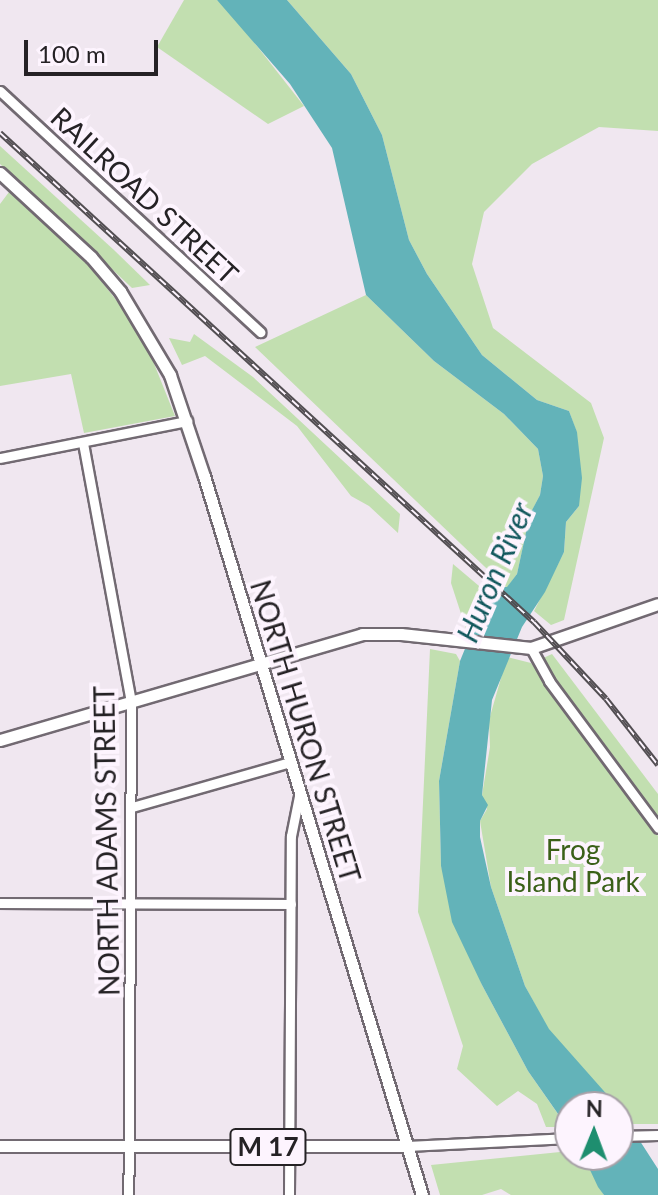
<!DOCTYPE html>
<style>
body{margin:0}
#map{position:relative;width:658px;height:1195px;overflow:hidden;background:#f0e7f0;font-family:Lato,sans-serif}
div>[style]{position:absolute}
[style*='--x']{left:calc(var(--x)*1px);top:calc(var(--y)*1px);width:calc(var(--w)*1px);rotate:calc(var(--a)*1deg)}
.green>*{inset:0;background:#c2dfb0}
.water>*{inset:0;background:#63b3b9}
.roads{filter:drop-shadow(2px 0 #726a72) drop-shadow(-2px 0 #726a72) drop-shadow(0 2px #726a72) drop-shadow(0 -2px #726a72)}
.minor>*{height:9px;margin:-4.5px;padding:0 4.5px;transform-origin:4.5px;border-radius:4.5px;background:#fff}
.major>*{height:11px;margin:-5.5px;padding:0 5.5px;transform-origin:5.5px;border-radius:5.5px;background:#fff}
.rail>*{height:6px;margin-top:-3px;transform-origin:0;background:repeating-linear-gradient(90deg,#fdf4fe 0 9px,#524e52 0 18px);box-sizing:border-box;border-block:2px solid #524e52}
span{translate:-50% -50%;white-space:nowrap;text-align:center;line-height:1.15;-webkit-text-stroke:8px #fdf4fe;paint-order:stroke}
.shield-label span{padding:2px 6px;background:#fdf4fe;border:2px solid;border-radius:6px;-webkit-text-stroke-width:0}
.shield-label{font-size:26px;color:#252225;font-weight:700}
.street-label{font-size:28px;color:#252225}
.park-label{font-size:28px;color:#3a6018}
.water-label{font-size:30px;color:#12585d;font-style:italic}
.north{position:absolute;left:554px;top:1091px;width:80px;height:80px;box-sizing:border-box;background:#fdf4fe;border:2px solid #a7a0a7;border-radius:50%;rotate:1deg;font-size:22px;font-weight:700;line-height:32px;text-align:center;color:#252225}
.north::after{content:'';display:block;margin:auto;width:28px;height:36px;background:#1e8e6f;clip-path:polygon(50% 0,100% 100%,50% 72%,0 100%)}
.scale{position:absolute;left:24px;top:40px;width:134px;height:36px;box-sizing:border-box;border:4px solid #252225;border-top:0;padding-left:10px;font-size:24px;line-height:28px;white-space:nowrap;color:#252225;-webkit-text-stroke:6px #fdf4fe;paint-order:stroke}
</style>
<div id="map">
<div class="green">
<div style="clip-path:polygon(184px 0,217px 0,227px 8px,304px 106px,268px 124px,157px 47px)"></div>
<div style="clip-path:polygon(287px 0,658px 0,658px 131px,599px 127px,532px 164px,484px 212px,472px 264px,493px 328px,591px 403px,604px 438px,564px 620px,551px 625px,534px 611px,564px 552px,566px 522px,579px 506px,577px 433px,569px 411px,537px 400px,482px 355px,427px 274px,409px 240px,382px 135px,351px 74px)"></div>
<div style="clip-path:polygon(0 146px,114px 250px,150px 285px,132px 288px,0 164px)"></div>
<div style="clip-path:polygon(9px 192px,89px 266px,121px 306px,151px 356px,175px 416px,84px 433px,71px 374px,0 386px,0 204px)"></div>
<div style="clip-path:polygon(366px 295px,434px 361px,504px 414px,538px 449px,543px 476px,540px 495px,530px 515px,517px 574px,507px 588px,255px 347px)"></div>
<div style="clip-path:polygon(194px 334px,253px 377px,400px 514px,398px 533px,369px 506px,351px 496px,297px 426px,205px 356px,182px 365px,169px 338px,190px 342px)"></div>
<div style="clip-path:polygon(453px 564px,485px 591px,487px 601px,474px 630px,466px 629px,451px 583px)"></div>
<div style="clip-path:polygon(430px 649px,456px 654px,460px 661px,439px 781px,441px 866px,482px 985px,528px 1071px,567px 1127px,546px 1127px,537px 1104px,518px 1091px,497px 1106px,457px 1069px,463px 1046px,418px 912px)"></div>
<div style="clip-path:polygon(552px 654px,658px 794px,658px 818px,539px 660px)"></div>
<div style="clip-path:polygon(507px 657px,531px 663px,658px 836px,658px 1124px,632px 1124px,548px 1029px,525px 986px,491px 887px,480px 821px,487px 809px,482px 795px,490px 747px,489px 720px)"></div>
<div style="clip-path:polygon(570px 1151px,570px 1155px,583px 1155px,604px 1195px,511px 1195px,501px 1189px,482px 1195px,440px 1195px,431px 1165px)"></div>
</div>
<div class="water">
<div style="clip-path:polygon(217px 0,287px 0,351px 74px,382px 135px,409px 240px,427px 274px,482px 355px,537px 400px,569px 411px,577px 432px,582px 478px,579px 506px,566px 522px,564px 552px,545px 592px,522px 627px,492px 700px,482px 795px,488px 805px,480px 821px,480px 837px,491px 887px,525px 986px,549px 1029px,618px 1107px,570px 1107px,570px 1131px,528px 1071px,482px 985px,452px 922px,441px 866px,439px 781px,460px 661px,482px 607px,497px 587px,507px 587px,517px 574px,530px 514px,540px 495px,543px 476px,538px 449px,504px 414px,434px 361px,366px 295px,332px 148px,290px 84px)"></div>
<div style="clip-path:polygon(618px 1107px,658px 1169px,658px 1195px,604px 1195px,598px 1187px,583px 1155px,618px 1155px)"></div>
</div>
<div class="roads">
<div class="minor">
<div style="--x:0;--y:91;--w:355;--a:42.8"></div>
<div style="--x:83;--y:443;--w:263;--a:79.5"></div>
<div style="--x:131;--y:702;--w:493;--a:90.3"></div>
<div style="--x:0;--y:458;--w:191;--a:-11.2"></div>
<div style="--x:531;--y:648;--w:38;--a:61"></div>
<div style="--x:549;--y:681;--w:183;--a:53.4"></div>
<div style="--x:132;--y:807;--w:164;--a:-15.9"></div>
<div style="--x:0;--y:903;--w:291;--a:0.2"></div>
<div style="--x:618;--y:1136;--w:40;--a:-1.4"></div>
<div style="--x:407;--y:1146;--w:163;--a:-2.8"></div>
<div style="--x:289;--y:1195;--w:359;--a:-89.7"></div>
<div style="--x:291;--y:836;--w:41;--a:-78.7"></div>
</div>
<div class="major">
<div style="--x:0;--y:173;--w:124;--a:42.7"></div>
<div style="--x:91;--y:257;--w:45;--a:49.5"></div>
<div style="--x:120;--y:291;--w:98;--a:59.2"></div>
<div style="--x:170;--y:375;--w:107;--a:71.4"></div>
<div style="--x:204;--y:476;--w:751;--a:73.13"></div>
<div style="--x:0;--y:740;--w:377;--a:-16.3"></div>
<div style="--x:362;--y:634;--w:39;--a:0"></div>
<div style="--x:401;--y:634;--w:131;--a:6.1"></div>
<div style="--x:531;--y:648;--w:134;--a:-19.1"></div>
<div style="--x:0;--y:1146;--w:407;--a:0"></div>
</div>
</div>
<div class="rail">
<div style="--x:0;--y:133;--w:724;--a:42.48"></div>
<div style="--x:534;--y:622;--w:105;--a:46.9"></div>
<div style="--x:606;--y:699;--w:84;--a:51.8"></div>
</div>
<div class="shield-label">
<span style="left:268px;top:1147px">M 17</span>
</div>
<div class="street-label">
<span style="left:145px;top:195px;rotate:43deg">RAILROAD STREET</span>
<span style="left:306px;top:731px;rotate:73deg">NORTH HURON STREET</span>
<span style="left:106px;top:841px;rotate:-91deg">NORTH ADAMS STREET</span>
</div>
<div class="park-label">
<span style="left:573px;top:865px">Frog<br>Island Park</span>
</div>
<div class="water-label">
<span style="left:494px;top:572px;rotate:-67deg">Huron River</span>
</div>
<div class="north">N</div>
<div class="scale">100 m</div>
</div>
